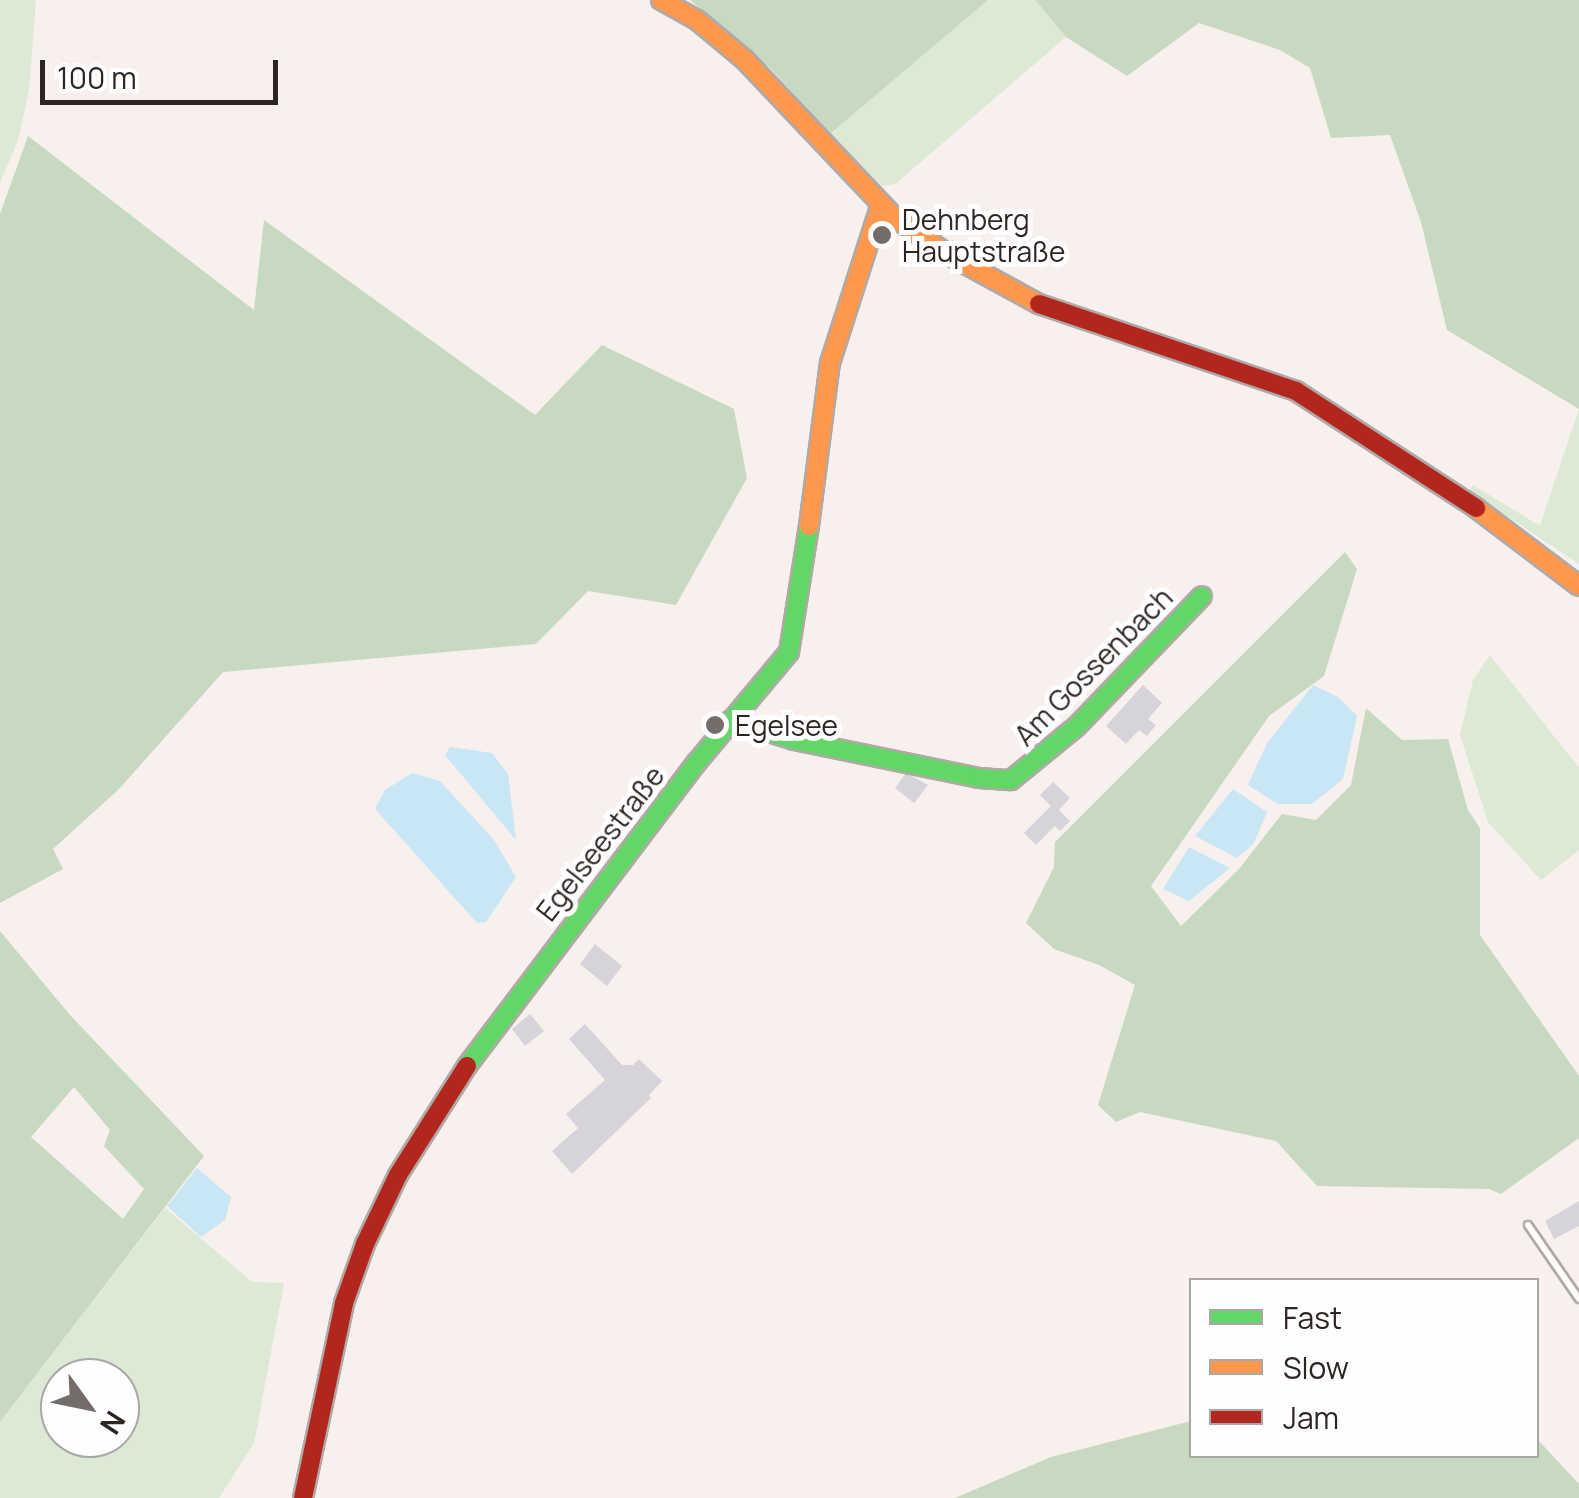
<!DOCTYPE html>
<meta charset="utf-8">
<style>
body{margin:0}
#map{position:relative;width:1579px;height:1498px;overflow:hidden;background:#f7f0ec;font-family:Manrope,sans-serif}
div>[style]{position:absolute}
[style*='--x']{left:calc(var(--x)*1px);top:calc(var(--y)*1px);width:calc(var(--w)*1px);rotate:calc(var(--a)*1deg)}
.green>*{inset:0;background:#dbe9d5}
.forest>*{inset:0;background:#c8d9c1}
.water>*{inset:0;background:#c9e6f5}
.building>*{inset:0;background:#d7d3db}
.roads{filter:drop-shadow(2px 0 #b0a9a6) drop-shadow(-2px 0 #b0a9a6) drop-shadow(0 2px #b0a9a6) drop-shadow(0 -2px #b0a9a6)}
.lane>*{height:6px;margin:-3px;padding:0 3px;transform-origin:3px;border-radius:3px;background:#fefdfc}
.fast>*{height:18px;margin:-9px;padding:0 9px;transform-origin:9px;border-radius:9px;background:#63d668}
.slow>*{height:18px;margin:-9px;padding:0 9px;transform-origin:9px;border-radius:9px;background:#ff974d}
.jam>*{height:18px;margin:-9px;padding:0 9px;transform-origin:9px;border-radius:9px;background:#b3261e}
.dots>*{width:28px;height:28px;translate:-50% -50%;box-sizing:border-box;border:5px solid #fefefe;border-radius:50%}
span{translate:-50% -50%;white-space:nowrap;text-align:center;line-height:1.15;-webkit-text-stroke:10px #fefefe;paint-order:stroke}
.poi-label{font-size:28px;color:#2e2522}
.left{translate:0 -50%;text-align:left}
.street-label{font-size:28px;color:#2e2522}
.legend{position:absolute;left:1189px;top:1278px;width:350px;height:180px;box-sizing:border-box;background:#fefefe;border:2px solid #aba7a6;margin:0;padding:12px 18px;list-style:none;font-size:30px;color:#2e2522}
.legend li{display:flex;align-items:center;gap:20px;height:50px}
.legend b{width:50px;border:2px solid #aba7a6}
.north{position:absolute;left:40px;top:1358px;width:100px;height:100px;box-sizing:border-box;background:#fefefe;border:2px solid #aba7a6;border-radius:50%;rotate:123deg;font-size:28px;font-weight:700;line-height:40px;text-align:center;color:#2e2522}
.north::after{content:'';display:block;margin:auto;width:35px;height:45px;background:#746c69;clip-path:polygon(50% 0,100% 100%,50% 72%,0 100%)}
.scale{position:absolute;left:40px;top:60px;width:238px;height:45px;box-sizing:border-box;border:5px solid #2e2522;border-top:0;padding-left:12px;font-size:30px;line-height:35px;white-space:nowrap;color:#2e2522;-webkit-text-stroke:8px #fefefe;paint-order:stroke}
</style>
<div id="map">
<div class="green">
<div style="clip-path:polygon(0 0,36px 0,29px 91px,18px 140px,0 183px)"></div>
<div style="clip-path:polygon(988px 0,1035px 0,1066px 37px,895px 184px,882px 186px,830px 134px)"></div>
<div style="clip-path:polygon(1579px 409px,1579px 564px,1469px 491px,1473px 485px,1540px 526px)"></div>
<div style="clip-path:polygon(1490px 655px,1579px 768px,1579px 850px,1541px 880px,1488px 822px,1460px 735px,1473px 680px)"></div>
<div style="clip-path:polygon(evenodd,165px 1208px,252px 1282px,284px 1283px,254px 1443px,219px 1498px,0 1498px,0 1422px,165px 1208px,60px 1378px,120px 1378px,120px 1438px,60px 1438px,60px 1378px)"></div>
</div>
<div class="forest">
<div style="clip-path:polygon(690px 0,988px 0,830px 134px,771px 69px)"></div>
<div style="clip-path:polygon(1035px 0,1579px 0,1579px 409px,1447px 330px,1421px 222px,1390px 135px,1331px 138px,1310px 68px,1280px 50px,1199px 23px,1127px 76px,1066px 37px)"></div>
<div style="clip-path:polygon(28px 136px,254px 310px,264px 220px,535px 415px,602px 345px,734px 409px,747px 478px,676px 605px,588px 591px,536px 644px,223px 672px,119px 789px,53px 849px,63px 869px,0 903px,0 214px)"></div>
<div style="clip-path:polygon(1345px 552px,1357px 569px,1324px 676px,1269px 716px,1151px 886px,1181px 926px,1239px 869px,1282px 814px,1316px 820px,1351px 785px,1366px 708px,1402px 740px,1448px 739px,1468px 810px,1480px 828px,1480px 935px,1579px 1076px,1579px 1138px,1501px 1194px,1489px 1189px,1317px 1186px,1276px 1141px,1140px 1112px,1116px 1122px,1098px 1105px,1135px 985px,1099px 965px,1054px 949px,1026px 923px,1054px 867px,1055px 842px)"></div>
<div style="clip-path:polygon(evenodd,0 931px,70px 1015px,204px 1156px,0 1422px,0 931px,74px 1087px,110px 1130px,104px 1146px,144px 1189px,123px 1219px,31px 1137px,74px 1087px)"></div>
<div style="clip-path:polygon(1191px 1421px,1192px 1456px,1536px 1456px,1537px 1439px,1579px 1484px,1579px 1498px,955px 1498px,1051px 1457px)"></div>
</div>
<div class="water">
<div style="clip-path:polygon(1313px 685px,1338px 697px,1357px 716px,1343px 779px,1312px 804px,1278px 804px,1248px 785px,1267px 743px)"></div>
<div style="clip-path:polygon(450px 747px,492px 753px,508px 774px,516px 840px,445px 755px)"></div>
<div style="clip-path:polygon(412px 773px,440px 781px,494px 840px,516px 877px,486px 922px,477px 923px,375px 809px,385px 790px)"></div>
<div style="clip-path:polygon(1233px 789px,1267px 812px,1254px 843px,1237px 858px,1195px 836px)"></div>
<div style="clip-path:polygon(1189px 847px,1230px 868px,1189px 901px,1163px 889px)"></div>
<div style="clip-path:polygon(197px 1168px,231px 1197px,225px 1220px,201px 1237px,167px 1206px)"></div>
</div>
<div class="building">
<div style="clip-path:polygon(1143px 685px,1162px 703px,1148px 719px,1156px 725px,1147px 736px,1139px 730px,1126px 744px,1106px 726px)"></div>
<div style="clip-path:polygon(906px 773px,928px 785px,914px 803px,895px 788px)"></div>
<div style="clip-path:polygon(1053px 782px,1070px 798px,1059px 810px,1070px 821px,1060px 831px,1055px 826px,1036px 845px,1024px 833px,1051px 806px,1040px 795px)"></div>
<div style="clip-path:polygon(595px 944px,622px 966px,607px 986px,580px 964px)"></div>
<div style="clip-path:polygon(530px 1014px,544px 1031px,525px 1046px,512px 1029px)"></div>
<div style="clip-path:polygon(585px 1024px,622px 1065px,633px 1065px,639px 1059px,662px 1081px,649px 1095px,651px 1098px,572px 1174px,552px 1151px,578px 1128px,566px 1114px,605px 1080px,569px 1039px)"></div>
<div style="clip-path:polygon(1579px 1201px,1579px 1226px,1554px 1239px,1545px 1221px)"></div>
</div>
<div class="roads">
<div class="lane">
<div style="--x:1528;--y:1225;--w:90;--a:55.4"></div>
</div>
<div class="fast">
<div style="--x:731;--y:720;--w:66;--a:17.6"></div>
<div style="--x:794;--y:740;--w:189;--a:11.6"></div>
<div style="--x:979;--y:778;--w:32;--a:4"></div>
<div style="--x:1011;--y:780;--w:85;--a:-39.3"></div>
<div style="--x:1077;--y:726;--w:180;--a:-46.1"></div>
<div style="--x:467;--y:1066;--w:381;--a:-52.9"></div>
<div style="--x:697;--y:762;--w:143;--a:-50.1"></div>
<div style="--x:789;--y:652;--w:128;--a:-81"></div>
</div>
<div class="slow">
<div style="--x:661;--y:0;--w:41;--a:29.1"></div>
<div style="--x:697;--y:20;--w:62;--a:39.8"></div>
<div style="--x:745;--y:60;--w:216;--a:46.5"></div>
<div style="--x:894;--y:217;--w:67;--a:34.6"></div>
<div style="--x:949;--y:255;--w:102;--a:28.6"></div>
<div style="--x:1476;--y:508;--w:129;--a:37.1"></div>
<div style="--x:809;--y:526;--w:164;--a:-82.7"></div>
<div style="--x:830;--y:363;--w:167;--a:-72.2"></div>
</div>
<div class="jam">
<div style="--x:1039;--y:304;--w:271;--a:18.7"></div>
<div style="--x:1296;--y:391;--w:215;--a:33"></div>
<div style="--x:303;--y:1498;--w:199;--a:-78.1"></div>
<div style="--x:344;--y:1303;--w:63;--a:-70.4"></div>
<div style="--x:365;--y:1244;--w:76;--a:-64.4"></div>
<div style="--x:398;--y:1175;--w:129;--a:-57.7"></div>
</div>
</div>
<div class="dots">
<div style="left:882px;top:235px;background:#746c69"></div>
<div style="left:715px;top:725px;background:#746c69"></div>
</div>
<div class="poi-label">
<span class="left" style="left:902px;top:235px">Dehnberg<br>Hauptstraße</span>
<span class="left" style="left:735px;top:725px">Egelsee</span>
</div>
<div class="street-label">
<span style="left:1093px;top:666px;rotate:-45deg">Am Gossenbach</span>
<span style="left:600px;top:843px;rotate:-52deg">Egelseestraße</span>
</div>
<ul class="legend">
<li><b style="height:12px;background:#63d668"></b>Fast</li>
<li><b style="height:12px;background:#ff974d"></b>Slow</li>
<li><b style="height:12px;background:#b3261e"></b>Jam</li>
</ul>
<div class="north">N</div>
<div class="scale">100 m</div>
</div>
